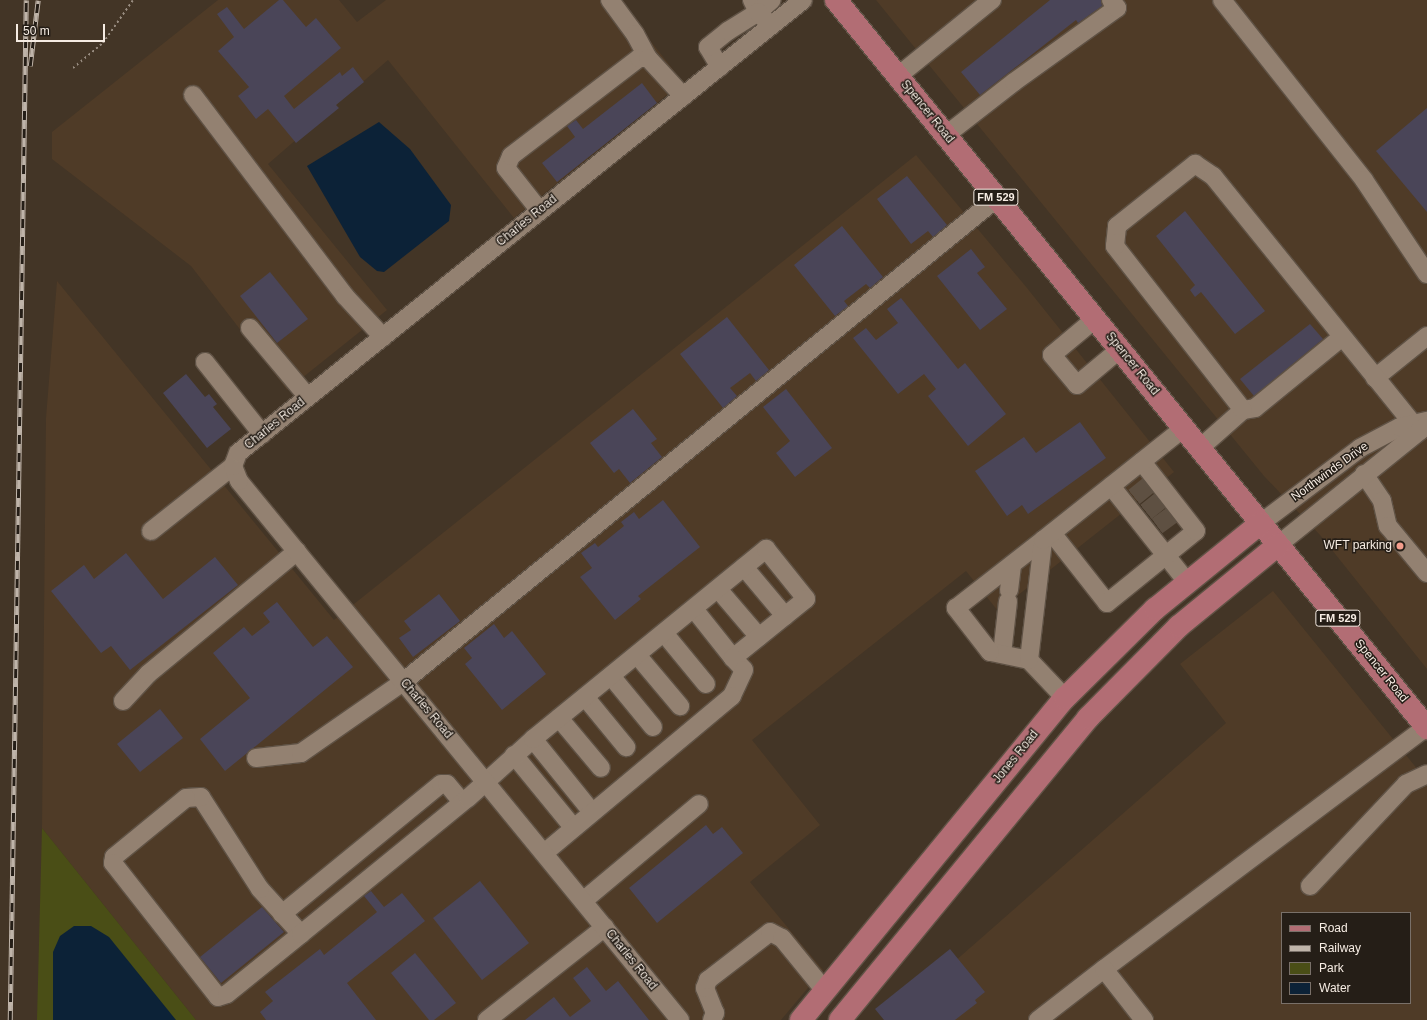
<!DOCTYPE html>
<style>
body{margin:0}
#map{position:relative;width:1427px;height:1020px;overflow:hidden;background:#433526;font-family:Helvetica,sans-serif}
div>[style]{position:absolute}
[style*='--x']{left:calc(var(--x)*1px);top:calc(var(--y)*1px);width:calc(var(--w)*1px);rotate:calc(var(--a)*1deg)}
.built>*{inset:0;background:#4f3b27}
.green>*{inset:0;background:#4a4e16}
.water>*{inset:0;background:#0c2237}
.building>*{inset:0;background:#4a4558}
.minor-tunnel>*{height:18px;margin-top:-9px;transform-origin:0;background:repeating-linear-gradient(90deg,#5e5042 0 18px,transparent 0 27px)}
.path>*{height:2px;margin-top:-1px;transform-origin:0;background:repeating-linear-gradient(90deg,#988c80 0 2px,transparent 0 5px)}
.roads{filter:drop-shadow(1px 0 #5f5245) drop-shadow(-1px 0 #5f5245) drop-shadow(0 1px #5f5245) drop-shadow(0 -1px #5f5245)}
.minor>*{height:18px;margin:-9px;padding:0 9px;transform-origin:9px;border-radius:9px;background:#938171}
.major>*{height:22px;margin:-11px;padding:0 11px;transform-origin:11px;border-radius:11px;background:#b26d74}
.rail>*{height:4.5px;margin-top:-2.25px;transform-origin:0;background:repeating-linear-gradient(90deg,#251e17 0 9px,#bfb4a9 0 18px);box-sizing:border-box;border-block:1px solid #bfb4a9}
.dots>*{width:11px;height:11px;translate:-50% -50%;box-sizing:border-box;border:2px solid #251e17;border-radius:50%}
span{translate:-50% -50%;white-space:nowrap;text-align:center;line-height:1.15;-webkit-text-stroke:3px #251e17;paint-order:stroke}
.shield-label span{padding:1px 3px;background:#251e17;border:1px solid;border-radius:3px;-webkit-text-stroke-width:0}
.shield-label{font-size:11px;color:#f6ece3;font-weight:700}
.street-label{font-size:12px;color:#f6ece3}
.poi-label{font-size:12px;color:#f6ece3}
.right{translate:-100% -50%;text-align:right}
.legend{position:absolute;left:1281px;top:912px;width:130px;height:92px;box-sizing:border-box;background:#251e17;border:1px solid #797069;margin:0;padding:5px 7px;list-style:none;font-size:12px;color:#f6ece3}
.legend li{display:flex;align-items:center;gap:8px;height:20px}
.legend b{width:20px;border:1px solid #797069}
.scale{position:absolute;left:16px;top:24px;width:89px;height:18px;box-sizing:border-box;border:2px solid #f6ece3;border-top:0;padding-left:5px;font-size:12px;line-height:14px;white-space:nowrap;color:#f6ece3;-webkit-text-stroke:3px #251e17;paint-order:stroke}
</style>
<div id="map">
<div class="built">
<div style="clip-path:polygon(218px 0,339px 0,357px 22px,386px 0,618px 0,683px 82px,514px 218px,388px 60px,268px 164px,387px 310px,287px 390px,191px 266px,52px 159px,52px 132px)"></div>
<div style="clip-path:polygon(876px 0,1427px 0,1427px 669px,1320px 535px,1264px 476px)"></div>
<div style="clip-path:polygon(916px 155px,1027px 288px,1174px 472px,998px 611px,966px 571px,752px 740px,820px 825px,750px 882px,823px 970px,781px 1020px,196px 1020px,42px 828px,46px 418px,57px 281px,334px 620px)"></div>
<div style="clip-path:polygon(evenodd,1273px 591px,1427px 781px,1427px 1020px,888px 1020px,1226px 723px,1180px 664px,1273px 591px,1282px 913px,1410px 913px,1410px 1003px,1282px 1003px,1282px 913px)"></div>
</div>
<div class="green">
<div style="clip-path:polygon(42px 828px,196px 1020px,37px 1020px)"></div>
</div>
<div class="water">
<div style="clip-path:polygon(379px 122px,410px 149px,451px 205px,449px 221px,384px 272px,377px 271px,360px 257px,307px 166px)"></div>
<div style="clip-path:polygon(74px 926px,91px 926px,109px 937px,176px 1020px,53px 1020px,53px 952px,60px 936px)"></div>
</div>
<div class="building">
<div style="clip-path:polygon(279px 0,283px 0,306px 27px,316px 18px,341px 48px,284px 96px,294px 109px,340px 72px,342px 76px,353px 67px,364px 82px,336px 105px,339px 108px,296px 143px,268px 109px,256px 119px,238px 96px,249px 87px,218px 51px,234px 37px,217px 14px,227px 7px,244px 29px)"></div>
<div style="clip-path:polygon(1050px 0,1101px 0,1102px 6px,1078px 23px,1076px 20px,980px 95px,961px 72px)"></div>
<div style="clip-path:polygon(642px 83px,657px 103px,557px 182px,542px 163px,575px 137px,567px 126px,576px 120px,583px 129px)"></div>
<div style="clip-path:polygon(1427px 108px,1427px 212px,1376px 151px)"></div>
<div style="clip-path:polygon(907px 176px,947px 225px,933px 237px,928px 231px,911px 244px,877px 199px)"></div>
<div style="clip-path:polygon(1185px 211px,1265px 311px,1235px 334px,1201px 292px,1195px 297px,1190px 290px,1195px 285px,1156px 236px)"></div>
<div style="clip-path:polygon(842px 226px,883px 277px,870px 288px,866px 284px,844px 301px,848px 306px,835px 316px,794px 265px)"></div>
<div style="clip-path:polygon(971px 249px,985px 267px,977px 273px,1007px 309px,980px 330px,937px 276px)"></div>
<div style="clip-path:polygon(270px 272px,308px 319px,277px 343px,240px 296px)"></div>
<div style="clip-path:polygon(901px 298px,958px 369px,965px 363px,1006px 414px,968px 446px,928px 396px,936px 389px,924px 374px,898px 394px,853px 338px,866px 328px,876px 340px,898px 323px,887px 309px)"></div>
<div style="clip-path:polygon(727px 317px,769px 370px,756px 381px,750px 373px,730px 388px,737px 396px,723px 408px,680px 354px)"></div>
<div style="clip-path:polygon(1310px 324px,1323px 339px,1254px 396px,1240px 379px)"></div>
<div style="clip-path:polygon(186px 374px,205px 397px,209px 394px,217px 404px,213px 407px,231px 429px,207px 448px,163px 393px)"></div>
<div style="clip-path:polygon(786px 389px,832px 448px,795px 477px,776px 453px,790px 441px,763px 407px)"></div>
<div style="clip-path:polygon(633px 409px,657px 439px,651px 443px,662px 457px,630px 483px,619px 469px,614px 473px,590px 443px)"></div>
<div style="clip-path:polygon(1080px 422px,1106px 458px,1028px 514px,1022px 505px,1007px 516px,975px 471px,1024px 437px,1036px 453px)"></div>
<div style="clip-path:polygon(663px 500px,700px 547px,638px 596px,641px 599px,615px 620px,580px 577px,592px 568px,581px 553px,595px 543px,598px 547px,624px 526px,621px 522px,634px 512px,639px 519px)"></div>
<div style="clip-path:polygon(126px 553px,163px 599px,215px 557px,238px 585px,130px 670px,111px 646px,101px 653px,51px 591px,84px 565px,94px 579px)"></div>
<div style="clip-path:polygon(439px 594px,460px 621px,413px 657px,399px 638px,411px 630px,404px 621px)"></div>
<div style="clip-path:polygon(277px 602px,313px 647px,327px 636px,353px 667px,225px 771px,200px 739px,250px 698px,213px 653px,244px 627px,252px 636px,270px 622px,263px 613px)"></div>
<div style="clip-path:polygon(494px 624px,504px 638px,512px 631px,546px 674px,502px 710px,465px 664px,472px 658px,464px 648px)"></div>
<div style="clip-path:polygon(160px 709px,183px 738px,140px 772px,117px 744px)"></div>
<div style="clip-path:polygon(706px 825px,713px 834px,722px 827px,743px 853px,657px 923px,629px 888px)"></div>
<div style="clip-path:polygon(480px 881px,529px 943px,482px 980px,433px 918px)"></div>
<div style="clip-path:polygon(371px 891px,384px 907px,402px 893px,425px 921px,347px 983px,376px 1020px,266px 1020px,260px 1012px,273px 1001px,265px 992px,320px 949px,324px 955px,377px 912px,364px 896px)"></div>
<div style="clip-path:polygon(262px 907px,284px 932px,221px 983px,200px 957px)"></div>
<div style="clip-path:polygon(950px 949px,985px 992px,975px 1000px,977px 1003px,955px 1020px,884px 1020px,875px 1009px)"></div>
<div style="clip-path:polygon(415px 953px,456px 1003px,434px 1020px,429px 1020px,391px 973px)"></div>
<div style="clip-path:polygon(587px 967px,606px 991px,618px 981px,649px 1020px,525px 1020px,554px 997px,570px 1017px,591px 1001px,573px 978px)"></div>
</div>
<div class="minor-tunnel">
<div style="--x:1134;--y:497;--w:19;--a:-39"></div>
<div style="--x:1146;--y:512;--w:19;--a:-39"></div>
<div style="--x:1157;--y:526;--w:19;--a:-36"></div>
</div>
<div class="path">
<div style="--x:73;--y:68;--w:39;--a:-40"></div>
<div style="--x:103;--y:43;--w:52;--a:-55.1"></div>
</div>
<div class="roads">
<div class="minor">
<div style="--x:610;--y:0;--w:42;--a:53.7"></div>
<div style="--x:635;--y:34;--w:27;--a:62"></div>
<div style="--x:752;--y:0;--w:13;--a:63"></div>
<div style="--x:758;--y:12;--w:18;--a:-41"></div>
<div style="--x:1222;--y:0;--w:229;--a:51.7"></div>
<div style="--x:1364;--y:180;--w:113;--a:56.2"></div>
<div style="--x:720;--y:67;--w:23;--a:-121"></div>
<div style="--x:708;--y:47;--w:26;--a:-39"></div>
<div style="--x:728;--y:31;--w:36;--a:-32"></div>
<div style="--x:758;--y:12;--w:19;--a:47"></div>
<div style="--x:898;--y:76;--w:121;--a:-39"></div>
<div style="--x:193;--y:95;--w:252;--a:52.9"></div>
<div style="--x:345;--y:296;--w:56;--a:47.2"></div>
<div style="--x:946;--y:135;--w:86;--a:-37.9"></div>
<div style="--x:1014;--y:82;--w:127;--a:-35.7"></div>
<div style="--x:1117;--y:8;--w:10;--a:-127"></div>
<div style="--x:540;--y:211;--w:55;--a:-128.3"></div>
<div style="--x:506;--y:168;--w:13;--a:-67"></div>
<div style="--x:511;--y:156;--w:161;--a:-37.4"></div>
<div style="--x:639;--y:58;--w:9;--a:0"></div>
<div style="--x:648;--y:58;--w:52;--a:47.4"></div>
<div style="--x:1095;--y:319;--w:56;--a:140.1"></div>
<div style="--x:1052;--y:355;--w:39;--a:50"></div>
<div style="--x:1077;--y:385;--w:56;--a:-39.9"></div>
<div style="--x:250;--y:328;--w:90;--a:50"></div>
<div style="--x:205;--y:362;--w:92;--a:51.6"></div>
<div style="--x:1375;--y:378;--w:67;--a:-38.9"></div>
<div style="--x:1243;--y:410;--w:12;--a:-9"></div>
<div style="--x:1255;--y:408;--w:112;--a:-39.2"></div>
<div style="--x:1200;--y:448;--w:57;--a:-41.5"></div>
<div style="--x:1243;--y:410;--w:208;--a:-128"></div>
<div style="--x:1115;--y:246;--w:20;--a:-84"></div>
<div style="--x:1117;--y:226;--w:100;--a:-38.5"></div>
<div style="--x:1195;--y:164;--w:22;--a:34"></div>
<div style="--x:1213;--y:176;--w:328;--a:51.1"></div>
<div style="--x:1364;--y:474;--w:32;--a:56"></div>
<div style="--x:1382;--y:501;--w:26;--a:77"></div>
<div style="--x:1388;--y:526;--w:61;--a:50.3"></div>
<div style="--x:1111;--y:486;--w:122;--a:51.6"></div>
<div style="--x:1261;--y:523;--w:124;--a:-37.1"></div>
<div style="--x:1360;--y:448;--w:45;--a:-27.7"></div>
<div style="--x:1400;--y:427;--w:28;--a:-13"></div>
<div style="--x:151;--y:531;--w:105;--a:-38.4"></div>
<div style="--x:1052;--y:533;--w:89;--a:51.8"></div>
<div style="--x:1107;--y:603;--w:114;--a:-39"></div>
<div style="--x:1196;--y:531;--w:88;--a:-128"></div>
<div style="--x:1278;--y:545;--w:191;--a:-38.8"></div>
<div style="--x:744;--y:567;--w:64;--a:50.1"></div>
<div style="--x:718;--y:589;--w:63;--a:49.5"></div>
<div style="--x:1009;--y:590;--w:25;--a:-83"></div>
<div style="--x:694;--y:609;--w:63;--a:51.5"></div>
<div style="--x:664;--y:633;--w:66;--a:50.5"></div>
<div style="--x:1002;--y:654;--w:53;--a:-83.5"></div>
<div style="--x:637;--y:655;--w:67;--a:49.9"></div>
<div style="--x:1029;--y:660;--w:40;--a:-168"></div>
<div style="--x:990;--y:652;--w:56;--a:-127.7"></div>
<div style="--x:956;--y:608;--w:110;--a:-38"></div>
<div style="--x:611;--y:676;--w:66;--a:50.5"></div>
<div style="--x:585;--y:697;--w:65;--a:50.6"></div>
<div style="--x:1065;--y:698;--w:52;--a:-133.5"></div>
<div style="--x:1029;--y:660;--w:121;--a:-83.3"></div>
<div style="--x:1043;--y:540;--w:180;--a:-38.5"></div>
<div style="--x:123;--y:701;--w:37;--a:-47"></div>
<div style="--x:148;--y:674;--w:193;--a:-39.5"></div>
<div style="--x:559;--y:718;--w:65;--a:50"></div>
<div style="--x:533;--y:739;--w:94;--a:51.1"></div>
<div style="--x:514;--y:755;--w:93;--a:50.7"></div>
<div style="--x:256;--y:758;--w:45;--a:-6.3"></div>
<div style="--x:301;--y:753;--w:124;--a:-34.8"></div>
<div style="--x:403;--y:682;--w:766;--a:-39.17"></div>
<div style="--x:1310;--y:886;--w:140;--a:-46.7"></div>
<div style="--x:1406;--y:784;--w:23;--a:-25"></div>
<div style="--x:583;--y:901;--w:151;--a:-39.9"></div>
<div style="--x:282;--y:914;--w:205;--a:-39.3"></div>
<div style="--x:441;--y:784;--w:6;--a:0"></div>
<div style="--x:447;--y:784;--w:23;--a:50"></div>
<div style="--x:301;--y:934;--w:61;--a:-132.3"></div>
<div style="--x:260;--y:889;--w:109;--a:-122.7"></div>
<div style="--x:201;--y:797;--w:15;--a:176"></div>
<div style="--x:186;--y:798;--w:93;--a:140.7"></div>
<div style="--x:114;--y:857;--w:6;--a:99"></div>
<div style="--x:113;--y:863;--w:170;--a:51.9"></div>
<div style="--x:218;--y:997;--w:9;--a:-18"></div>
<div style="--x:227;--y:994;--w:95;--a:-39"></div>
<div style="--x:301;--y:934;--w:215;--a:-39.2"></div>
<div style="--x:468;--y:798;--w:88;--a:-42.2"></div>
<div style="--x:533;--y:739;--w:301;--a:-39.2"></div>
<div style="--x:766;--y:549;--w:64;--a:51.3"></div>
<div style="--x:806;--y:599;--w:94;--a:141.1"></div>
<div style="--x:733;--y:658;--w:16;--a:47"></div>
<div style="--x:744;--y:670;--w:29;--a:115"></div>
<div style="--x:732;--y:696;--w:245;--a:140.1"></div>
<div style="--x:1104;--y:969;--w:403;--a:-36.9"></div>
<div style="--x:487;--y:1020;--w:150;--a:-38.2"></div>
<div style="--x:680;--y:1020;--w:696;--a:-129.29"></div>
<div style="--x:239;--y:481;--w:16;--a:-112"></div>
<div style="--x:233;--y:466;--w:14;--a:-69"></div>
<div style="--x:238;--y:453;--w:724;--a:-38.72"></div>
<div style="--x:712;--y:1020;--w:8;--a:-67"></div>
<div style="--x:715;--y:1013;--w:27;--a:-112"></div>
<div style="--x:705;--y:988;--w:9;--a:-69"></div>
<div style="--x:708;--y:980;--w:78;--a:-37.7"></div>
<div style="--x:770;--y:932;--w:13;--a:27"></div>
<div style="--x:782;--y:938;--w:68;--a:50.9"></div>
<div style="--x:1038;--y:1020;--w:83;--a:-37.7"></div>
<div style="--x:1104;--y:969;--w:65;--a:51.9"></div>
</div>
<div class="major">
<div style="--x:836;--y:0;--w:938;--a:50.93"></div>
<div style="--x:801;--y:1020;--w:416;--a:-50.7"></div>
<div style="--x:1065;--y:698;--w:127;--a:-44.7"></div>
<div style="--x:1155;--y:609;--w:136;--a:-39.1"></div>
<div style="--x:840;--y:1020;--w:391;--a:-50.6"></div>
<div style="--x:1088;--y:718;--w:129;--a:-45.3"></div>
<div style="--x:1179;--y:626;--w:128;--a:-39.3"></div>
</div>
</div>
<div class="rail">
<div style="--x:30;--y:66;--w:66;--a:-83.1"></div>
<div style="--x:10;--y:1020;--w:1020;--a:-89.1"></div>
</div>
<div class="dots">
<div style="left:1400px;top:546px;background:#f49d8c"></div>
</div>
<div class="shield-label">
<span style="left:996px;top:197px">FM 529</span>
<span style="left:1338px;top:618px">FM 529</span>
</div>
<div class="street-label">
<span style="left:927px;top:112px;rotate:51deg">Spencer Road</span>
<span style="left:527px;top:221px;rotate:-39deg">Charles Road</span>
<span style="left:1132px;top:364px;rotate:51deg">Spencer Road</span>
<span style="left:275px;top:424px;rotate:-39deg">Charles Road</span>
<span style="left:1330px;top:472px;rotate:-36deg">Northwinds Drive</span>
<span style="left:1381px;top:671px;rotate:51deg">Spencer Road</span>
<span style="left:426px;top:709px;rotate:50deg">Charles Road</span>
<span style="left:1016px;top:757px;rotate:-51deg">Jones Road</span>
<span style="left:631px;top:960px;rotate:51deg">Charles Road</span>
</div>
<div class="poi-label">
<span class="right" style="left:1392px;top:546px">WFT parking</span>
</div>
<ul class="legend">
<li><b style="height:5px;background:#b26d74"></b>Road</li>
<li><b style="height:5px;background:#bfb4a9"></b>Railway</li>
<li><b style="height:11px;background:#4a4e16"></b>Park</li>
<li><b style="height:11px;background:#0c2237"></b>Water</li>
</ul>
<div class="scale">50 m</div>
</div>
